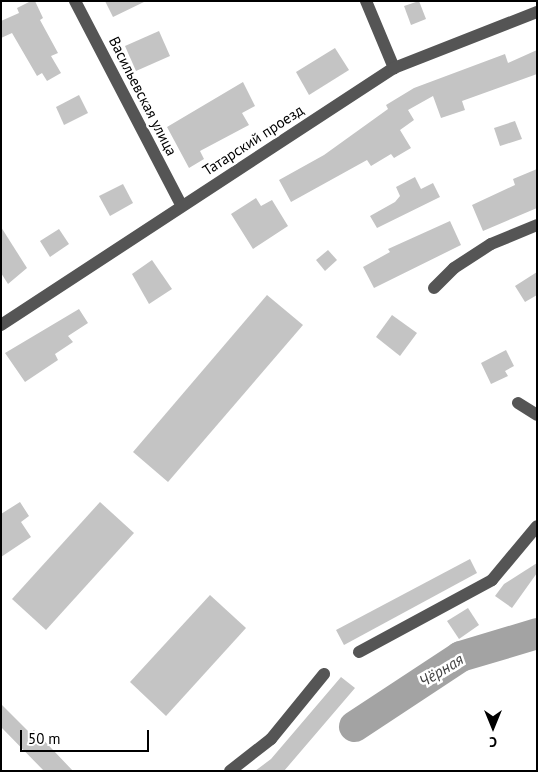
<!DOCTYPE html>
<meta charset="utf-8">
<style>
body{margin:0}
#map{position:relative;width:538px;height:772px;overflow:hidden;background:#fff;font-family:"PT Sans",sans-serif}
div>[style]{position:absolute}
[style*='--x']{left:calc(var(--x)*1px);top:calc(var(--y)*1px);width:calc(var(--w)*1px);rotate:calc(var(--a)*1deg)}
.river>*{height:31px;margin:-15.5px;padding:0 15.5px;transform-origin:15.5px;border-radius:15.5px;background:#a3a3a3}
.building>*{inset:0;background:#c4c4c4}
.minor>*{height:12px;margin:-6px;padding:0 6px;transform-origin:6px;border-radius:6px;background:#555}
span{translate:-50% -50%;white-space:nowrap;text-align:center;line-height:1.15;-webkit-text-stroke:5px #fff;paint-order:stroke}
.street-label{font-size:15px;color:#000}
.water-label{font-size:16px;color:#444;font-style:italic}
.frame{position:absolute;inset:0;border:2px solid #000;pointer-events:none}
.north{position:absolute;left:468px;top:702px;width:50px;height:50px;-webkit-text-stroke:4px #fff;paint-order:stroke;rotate:180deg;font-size:14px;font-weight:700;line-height:20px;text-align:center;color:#000}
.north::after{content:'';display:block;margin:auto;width:18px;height:22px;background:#000;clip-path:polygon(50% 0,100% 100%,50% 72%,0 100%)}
.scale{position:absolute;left:20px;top:730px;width:129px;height:22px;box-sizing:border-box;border:2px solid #000;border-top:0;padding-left:6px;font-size:15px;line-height:18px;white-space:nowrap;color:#000;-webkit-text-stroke:4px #fff;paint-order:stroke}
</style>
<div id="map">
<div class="river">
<div style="--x:354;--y:726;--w:127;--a:-33.4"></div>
<div style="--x:460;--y:656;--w:80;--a:-16.6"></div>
</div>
<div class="building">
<div style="clip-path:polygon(31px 1px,35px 1px,43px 18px,40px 20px,58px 53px,51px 56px,61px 73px,47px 81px,42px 73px,37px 76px,12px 33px,1px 38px,1px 21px,19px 13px,17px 8px)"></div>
<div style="clip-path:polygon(105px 1px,146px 1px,113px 17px)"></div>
<div style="clip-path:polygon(419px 1px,426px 19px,411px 25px,404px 6px)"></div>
<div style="clip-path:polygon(159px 31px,170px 56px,136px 71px,125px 46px)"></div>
<div style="clip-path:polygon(335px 48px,349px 70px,309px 95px,296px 72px)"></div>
<div style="clip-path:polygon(537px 50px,537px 74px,462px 101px,465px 110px,441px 118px,433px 96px,408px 110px,414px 120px,400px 130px,411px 148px,394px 158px,391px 154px,371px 166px,367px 160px,291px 202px,279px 180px,324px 155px,388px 109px,386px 105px,414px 88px,505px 54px,508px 63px)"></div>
<div style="clip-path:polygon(243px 82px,255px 106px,242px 113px,249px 125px,200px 151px,204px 159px,189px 168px,167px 127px)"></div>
<div style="clip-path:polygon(79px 95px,88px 113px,64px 125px,56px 107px)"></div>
<div style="clip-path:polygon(515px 121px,522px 139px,500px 146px,494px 128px)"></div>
<div style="clip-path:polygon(537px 169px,537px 208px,483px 231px,472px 205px,515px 185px,513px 179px)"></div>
<div style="clip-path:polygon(415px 177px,421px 189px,433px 183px,440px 197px,377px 228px,370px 216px,395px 202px,400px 196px,396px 187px)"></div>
<div style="clip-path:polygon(123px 184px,133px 203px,110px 216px,99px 196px)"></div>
<div style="clip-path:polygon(256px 198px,261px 206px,272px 200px,288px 226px,253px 249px,231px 214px)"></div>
<div style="clip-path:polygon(450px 221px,461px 245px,374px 288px,363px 267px,390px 252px,388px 249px)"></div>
<div style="clip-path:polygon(1px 227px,27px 268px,8px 284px,1px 273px)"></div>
<div style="clip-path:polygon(59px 229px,69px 244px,50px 257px,40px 241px)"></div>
<div style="clip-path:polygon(328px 250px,337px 260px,325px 271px,316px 260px)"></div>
<div style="clip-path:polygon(152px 260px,172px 289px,149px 304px,132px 274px)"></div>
<div style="clip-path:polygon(537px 272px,537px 295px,525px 302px,515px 286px)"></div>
<div style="clip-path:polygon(267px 295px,303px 325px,168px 482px,133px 452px)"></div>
<div style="clip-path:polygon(79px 309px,88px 323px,68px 336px,73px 342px,55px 354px,58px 360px,25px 382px,5px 353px)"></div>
<div style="clip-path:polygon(392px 315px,417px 333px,400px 356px,376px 337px)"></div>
<div style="clip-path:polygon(506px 350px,514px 366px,505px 371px,508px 376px,491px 384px,481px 363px)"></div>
<div style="clip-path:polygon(20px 502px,29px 516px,21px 522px,31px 537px,1px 557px,1px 514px)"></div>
<div style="clip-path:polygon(100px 502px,134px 533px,46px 630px,12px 599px)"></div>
<div style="clip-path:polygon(470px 559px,477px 573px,344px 645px,336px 630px)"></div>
<div style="clip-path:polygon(537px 563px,537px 573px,512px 608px,495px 596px,504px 584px)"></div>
<div style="clip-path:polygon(210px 595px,246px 628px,166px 716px,130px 682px)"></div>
<div style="clip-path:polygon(468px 608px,479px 625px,459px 639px,447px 621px)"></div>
<div style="clip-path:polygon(341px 677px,355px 688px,284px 771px,255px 771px,271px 759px)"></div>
<div style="clip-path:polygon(1px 704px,30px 733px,34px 730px,73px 771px,44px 771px,1px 727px)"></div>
</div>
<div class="minor">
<div style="--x:75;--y:1;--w:230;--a:62.5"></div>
<div style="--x:366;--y:1;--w:73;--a:67.3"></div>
<div style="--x:434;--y:288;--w:28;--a:-45"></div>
<div style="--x:454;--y:268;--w:44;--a:-33"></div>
<div style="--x:491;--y:244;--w:50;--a:-22.4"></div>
<div style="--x:1;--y:325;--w:470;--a:-33.2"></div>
<div style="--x:394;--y:68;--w:154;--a:-21.4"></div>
<div style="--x:518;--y:403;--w:22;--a:32"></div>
<div style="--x:359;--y:652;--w:151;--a:-28.4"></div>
<div style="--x:492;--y:580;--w:70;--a:-50.2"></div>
<div style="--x:230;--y:771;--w:52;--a:-38"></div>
<div style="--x:271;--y:739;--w:84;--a:-50.8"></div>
</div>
<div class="street-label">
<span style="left:143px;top:96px;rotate:63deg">Васильевская улица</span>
<span style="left:253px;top:140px;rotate:-33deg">Татарский проезд</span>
</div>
<div class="water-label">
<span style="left:441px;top:670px;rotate:-31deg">Чёрная</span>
</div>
<div class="frame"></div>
<div class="north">С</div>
<div class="scale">50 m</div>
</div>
